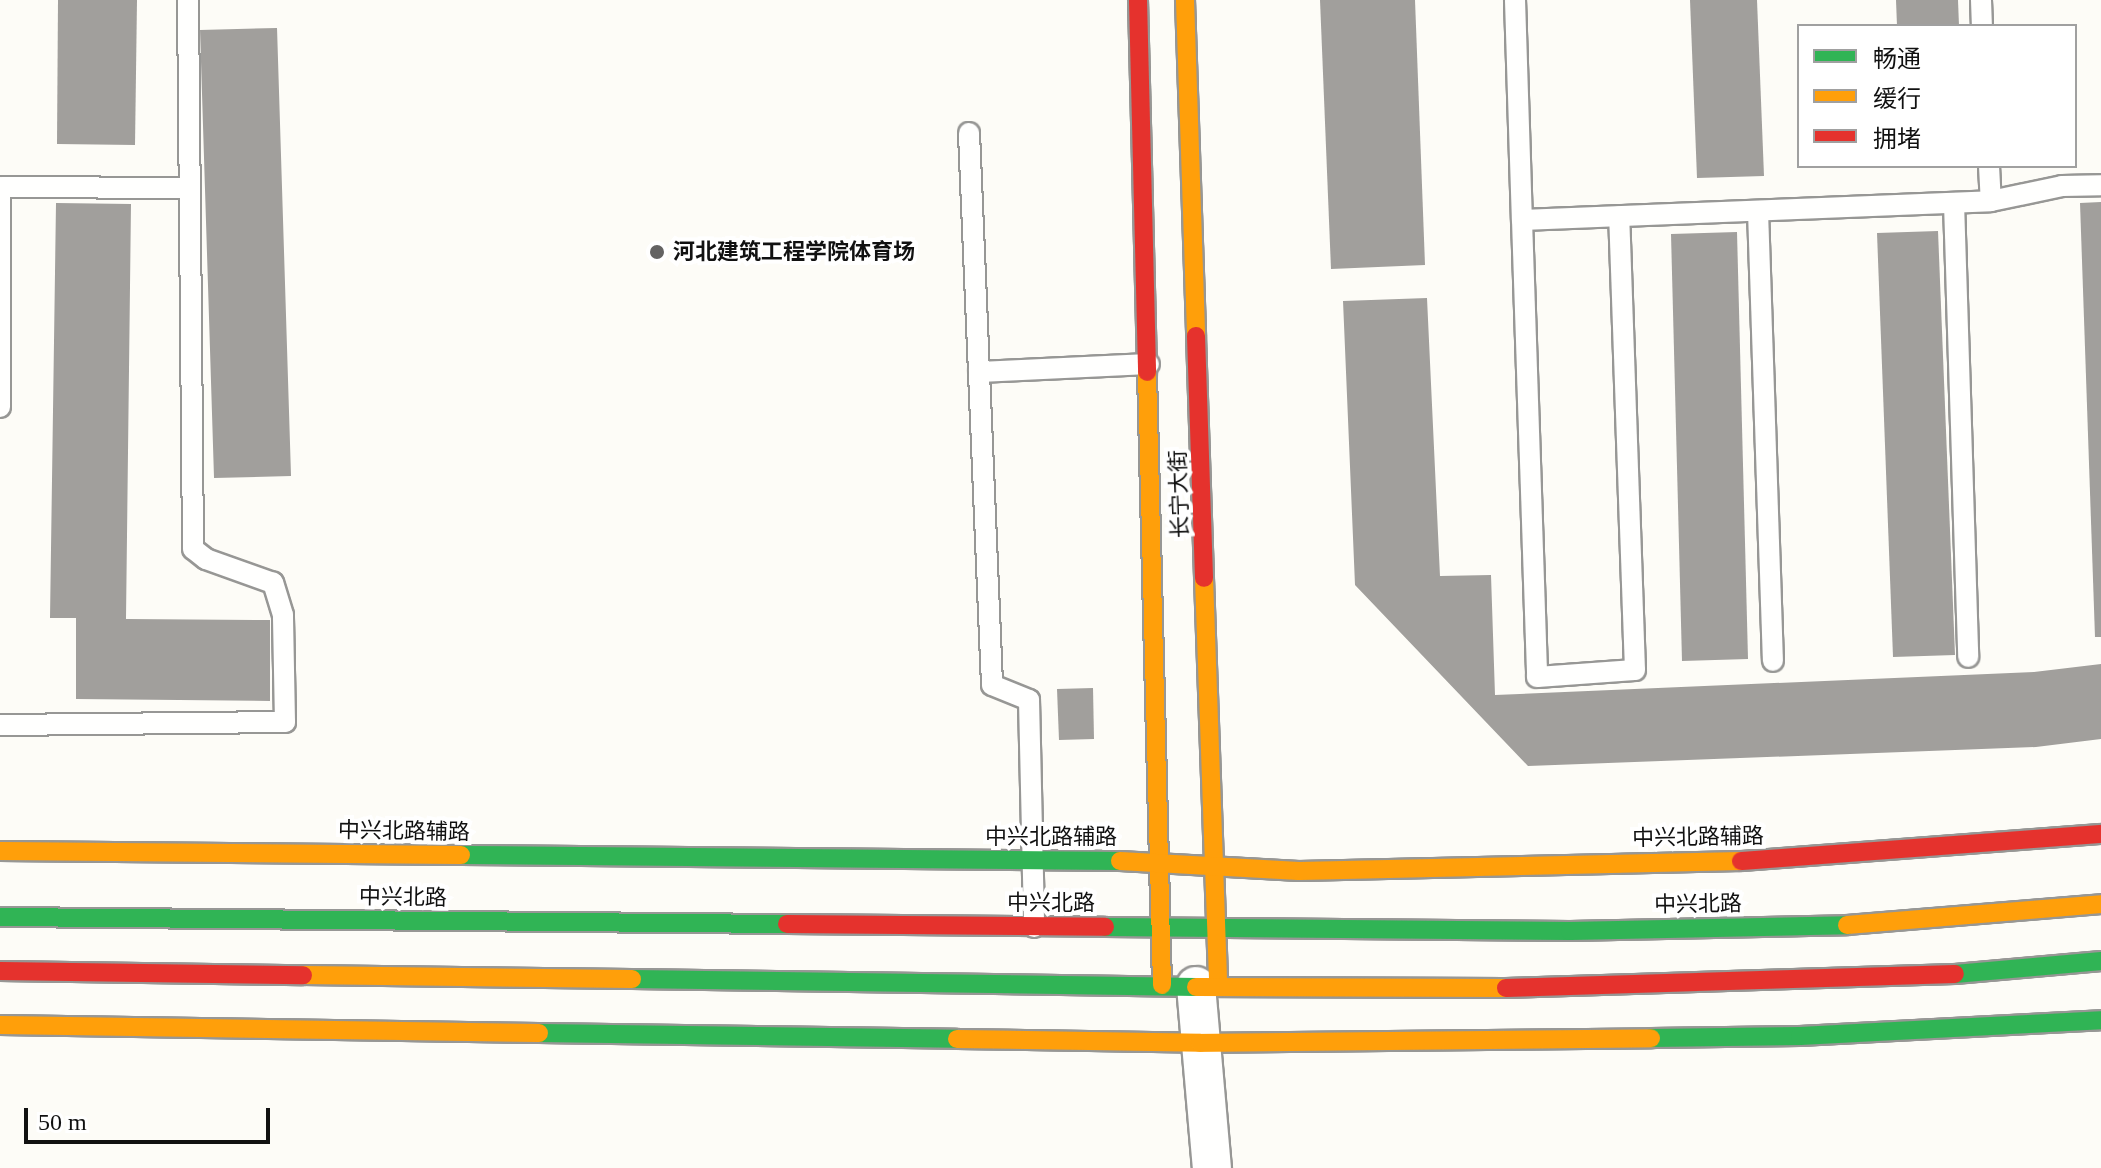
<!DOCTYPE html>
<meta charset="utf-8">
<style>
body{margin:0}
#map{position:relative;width:2101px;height:1168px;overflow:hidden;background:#fdfcf7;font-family:"Times New Roman","Noto Sans SC",serif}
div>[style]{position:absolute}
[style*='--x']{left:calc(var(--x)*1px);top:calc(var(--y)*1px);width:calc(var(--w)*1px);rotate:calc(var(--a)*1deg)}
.building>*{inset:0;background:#a19f9c}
.roads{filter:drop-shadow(2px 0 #979795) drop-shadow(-2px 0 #979795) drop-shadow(0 2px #979795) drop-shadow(0 -2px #979795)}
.lane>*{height:20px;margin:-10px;padding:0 10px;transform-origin:10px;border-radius:10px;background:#fffffe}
.street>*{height:38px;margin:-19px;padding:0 19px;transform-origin:19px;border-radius:19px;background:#fffffe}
.fast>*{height:18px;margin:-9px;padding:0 9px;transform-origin:9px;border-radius:9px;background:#30b455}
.slow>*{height:18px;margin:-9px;padding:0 9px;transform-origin:9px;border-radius:9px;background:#ff9f0a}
.jam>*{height:18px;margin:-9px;padding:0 9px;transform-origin:9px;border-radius:9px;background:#e5322d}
.dots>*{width:22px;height:22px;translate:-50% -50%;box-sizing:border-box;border:4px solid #fff;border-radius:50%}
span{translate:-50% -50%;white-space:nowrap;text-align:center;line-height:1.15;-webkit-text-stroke:8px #fff;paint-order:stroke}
.poi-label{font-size:22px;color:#111;font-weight:700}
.left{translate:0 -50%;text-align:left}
.street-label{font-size:22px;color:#111}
.legend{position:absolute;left:1797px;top:24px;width:280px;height:144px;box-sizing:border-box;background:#fff;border:2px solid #a0a0a0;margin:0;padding:10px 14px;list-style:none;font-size:24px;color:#111}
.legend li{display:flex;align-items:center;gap:16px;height:40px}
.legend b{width:40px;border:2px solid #a0a0a0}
.scale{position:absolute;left:24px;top:1108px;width:246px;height:36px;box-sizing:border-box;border:4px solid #111;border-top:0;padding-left:10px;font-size:24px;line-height:28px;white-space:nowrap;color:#111;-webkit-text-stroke:6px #fff;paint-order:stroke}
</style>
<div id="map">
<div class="building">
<div style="clip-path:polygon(58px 0,137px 0,135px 145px,57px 144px)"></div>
<div style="clip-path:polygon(1320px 0,1415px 0,1425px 265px,1331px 269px)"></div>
<div style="clip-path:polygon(1690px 0,1757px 0,1764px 176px,1697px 178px)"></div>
<div style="clip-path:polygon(1896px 0,1958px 0,1959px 26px,1897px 26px)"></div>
<div style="clip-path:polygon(277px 28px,291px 476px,214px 478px,200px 30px)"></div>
<div style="clip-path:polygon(2101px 202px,2101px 637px,2095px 637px,2080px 203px)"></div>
<div style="clip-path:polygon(56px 203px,131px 204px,126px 619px,270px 620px,270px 701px,76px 699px,76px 618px,50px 618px)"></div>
<div style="clip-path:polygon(1938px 231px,1955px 655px,1893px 657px,1877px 233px)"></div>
<div style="clip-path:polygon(1737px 232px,1748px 659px,1682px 661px,1671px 234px)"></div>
<div style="clip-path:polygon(1427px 298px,1440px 576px,1491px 575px,1495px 695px,2034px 672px,2101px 664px,2101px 739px,2036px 747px,1528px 766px,1355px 585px,1343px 301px)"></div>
<div style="clip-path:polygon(1093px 688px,1094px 739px,1059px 740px,1057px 689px)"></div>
</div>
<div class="roads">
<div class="lane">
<div style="--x:1515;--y:0;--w:220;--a:88.2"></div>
<div style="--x:1522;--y:220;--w:469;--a:-2.3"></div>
<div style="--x:1991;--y:201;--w:73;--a:-11.9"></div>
<div style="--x:2062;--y:186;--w:39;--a:-1"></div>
<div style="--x:1981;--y:0;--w:26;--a:88"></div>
<div style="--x:969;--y:133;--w:552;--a:87.61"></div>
<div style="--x:992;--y:685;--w:40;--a:22"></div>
<div style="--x:1029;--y:700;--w:227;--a:88.7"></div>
<div style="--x:1989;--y:166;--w:35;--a:87"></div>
<div style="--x:0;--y:187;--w:220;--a:90"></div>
<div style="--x:2;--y:187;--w:187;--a:0.3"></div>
<div style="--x:1954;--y:203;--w:454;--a:88.2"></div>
<div style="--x:1758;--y:211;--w:450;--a:88.1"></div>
<div style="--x:1522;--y:220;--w:457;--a:88.1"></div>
<div style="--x:1537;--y:677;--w:98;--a:-4.1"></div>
<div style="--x:1635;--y:670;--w:454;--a:-92"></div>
<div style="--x:979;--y:372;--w:170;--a:-2.7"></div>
<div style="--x:0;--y:725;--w:285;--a:-0.6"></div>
<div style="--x:285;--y:722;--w:107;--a:-91.1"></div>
<div style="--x:283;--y:615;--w:34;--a:-107"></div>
<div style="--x:273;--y:583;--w:71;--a:-160.3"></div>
<div style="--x:206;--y:559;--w:16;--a:-142"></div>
<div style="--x:193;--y:549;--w:549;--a:-90.52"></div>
</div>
<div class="street">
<div style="--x:1196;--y:986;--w:183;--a:85"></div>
</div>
<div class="fast">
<div style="--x:461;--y:855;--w:659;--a:0.52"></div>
<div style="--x:0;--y:917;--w:787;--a:0.51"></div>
<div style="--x:1105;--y:927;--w:465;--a:0.5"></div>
<div style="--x:1570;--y:931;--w:277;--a:-1.2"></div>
<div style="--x:1955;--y:974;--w:147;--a:-5.1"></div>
<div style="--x:632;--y:979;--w:564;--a:0.81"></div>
<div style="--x:539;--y:1033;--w:418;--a:0.8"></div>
<div style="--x:1651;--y:1038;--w:149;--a:-0.8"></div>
<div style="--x:1800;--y:1036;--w:301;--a:-3"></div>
</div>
<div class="slow">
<div style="--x:1185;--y:0;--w:336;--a:88.1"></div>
<div style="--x:1147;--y:372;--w:613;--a:88.6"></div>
<div style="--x:1204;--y:578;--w:408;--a:88"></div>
<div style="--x:0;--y:851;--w:461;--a:0.5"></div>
<div style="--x:1120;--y:861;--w:179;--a:3.2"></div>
<div style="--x:1299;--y:871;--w:442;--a:-1.3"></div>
<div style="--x:1847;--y:925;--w:255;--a:-4.7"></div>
<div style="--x:303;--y:975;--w:329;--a:0.7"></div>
<div style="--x:1196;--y:987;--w:310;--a:0.2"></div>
<div style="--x:0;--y:1025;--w:539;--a:0.85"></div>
<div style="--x:957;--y:1039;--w:243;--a:0.9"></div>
<div style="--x:1200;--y:1043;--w:451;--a:-0.6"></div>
</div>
<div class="jam">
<div style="--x:1138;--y:0;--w:372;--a:88.6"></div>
<div style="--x:1196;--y:336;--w:242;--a:88.1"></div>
<div style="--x:1741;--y:861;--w:361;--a:-4.3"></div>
<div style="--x:787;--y:924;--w:318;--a:0.5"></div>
<div style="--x:0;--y:971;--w:303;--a:0.8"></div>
<div style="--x:1506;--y:988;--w:449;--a:-1.8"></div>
</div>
</div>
<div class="dots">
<div style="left:657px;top:252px;background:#646362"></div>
</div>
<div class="poi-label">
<span class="left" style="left:673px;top:252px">河北建筑工程学院体育场</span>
</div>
<div class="street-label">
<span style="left:1179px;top:494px;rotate:-92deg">长宁大街</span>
<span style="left:404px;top:831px;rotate:1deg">中兴北路辅路</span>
<span style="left:1051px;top:837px">中兴北路辅路</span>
<span style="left:1698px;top:837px;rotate:-1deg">中兴北路辅路</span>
<span style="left:403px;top:897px;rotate:1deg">中兴北路</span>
<span style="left:1051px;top:903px">中兴北路</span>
<span style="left:1698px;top:904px;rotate:-1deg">中兴北路</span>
</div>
<ul class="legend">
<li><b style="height:10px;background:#30b455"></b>畅通</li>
<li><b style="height:10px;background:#ff9f0a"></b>缓行</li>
<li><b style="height:10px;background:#e5322d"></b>拥堵</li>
</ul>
<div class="scale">50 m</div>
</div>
